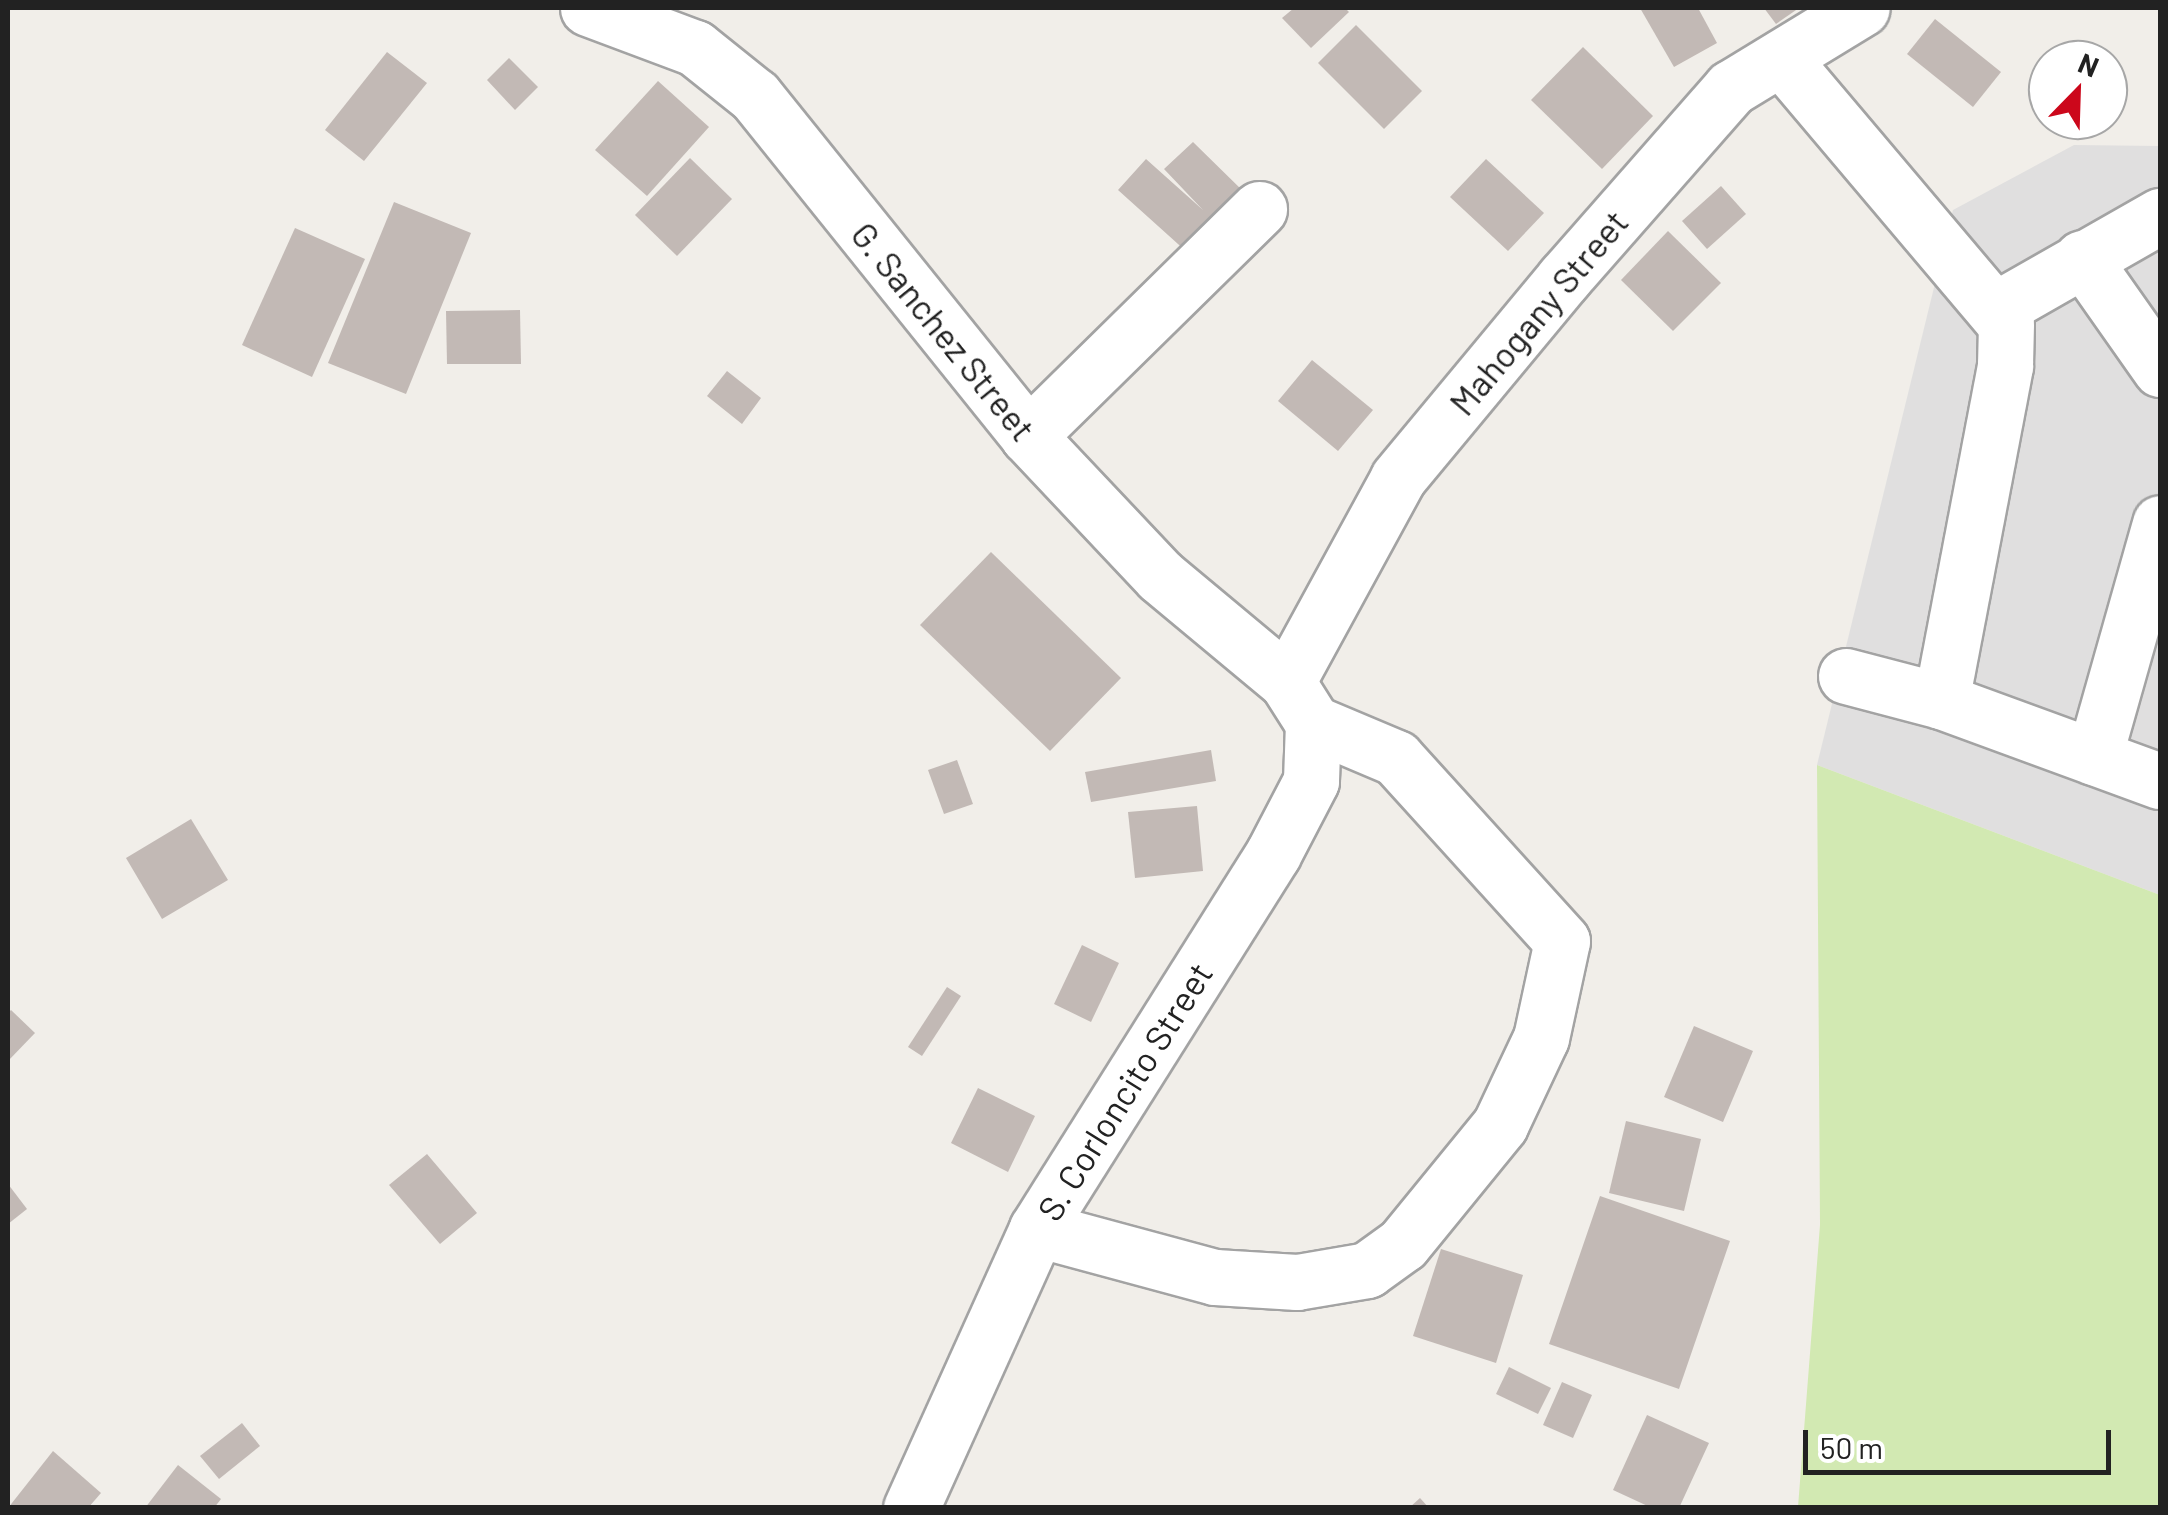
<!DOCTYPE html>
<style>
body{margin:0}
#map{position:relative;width:2168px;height:1515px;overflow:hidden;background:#f1eee9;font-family:Barlow,sans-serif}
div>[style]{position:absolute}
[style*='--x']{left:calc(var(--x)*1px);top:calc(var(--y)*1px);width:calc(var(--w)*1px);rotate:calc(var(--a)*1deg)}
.residential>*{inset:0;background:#e0dfdf}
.grass>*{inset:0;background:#d2e9b2}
.building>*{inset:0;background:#c2b9b5}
.roads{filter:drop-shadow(2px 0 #a3a3a3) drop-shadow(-2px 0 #a3a3a3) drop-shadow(0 2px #a3a3a3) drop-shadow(0 -2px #a3a3a3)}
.minor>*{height:55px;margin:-27.5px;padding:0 27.5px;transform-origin:27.5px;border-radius:27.5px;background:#fff}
span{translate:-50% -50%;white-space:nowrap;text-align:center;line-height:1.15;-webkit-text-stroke:8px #fff;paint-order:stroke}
.street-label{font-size:35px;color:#222}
.frame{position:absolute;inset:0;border:10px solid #222;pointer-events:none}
.north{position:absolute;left:2028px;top:40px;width:100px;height:100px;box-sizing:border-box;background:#fff;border:2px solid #a7a7a7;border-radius:50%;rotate:23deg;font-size:28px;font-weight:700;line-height:40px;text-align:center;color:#222}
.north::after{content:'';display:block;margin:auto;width:35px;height:45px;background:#cc071b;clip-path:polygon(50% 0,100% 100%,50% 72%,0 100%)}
.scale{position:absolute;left:1803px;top:1430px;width:308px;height:45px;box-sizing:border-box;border:5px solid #222;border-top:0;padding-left:12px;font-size:30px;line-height:35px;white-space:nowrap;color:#222;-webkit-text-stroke:8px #fff;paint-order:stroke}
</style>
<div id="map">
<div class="residential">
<div style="clip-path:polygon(2074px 145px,2160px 146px,2160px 895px,1817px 765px,1953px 210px)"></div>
</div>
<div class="grass">
<div style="clip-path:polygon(1817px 765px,2160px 895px,2160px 1507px,1798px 1507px,1820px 1225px)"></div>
</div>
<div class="building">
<div style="clip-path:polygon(1294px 8px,1345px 8px,1349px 12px,1311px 48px,1282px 18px)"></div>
<div style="clip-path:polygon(1640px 8px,1698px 8px,1717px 43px,1674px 67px)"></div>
<div style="clip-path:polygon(1764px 8px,1799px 8px,1776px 24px)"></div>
<div style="clip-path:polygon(1935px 19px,2001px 72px,1973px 107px,1907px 54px)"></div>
<div style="clip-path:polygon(1356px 25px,1422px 91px,1384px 129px,1318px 63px)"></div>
<div style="clip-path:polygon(1583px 47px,1653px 116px,1602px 169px,1531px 100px)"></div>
<div style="clip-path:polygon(387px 52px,427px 83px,364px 161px,325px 130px)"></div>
<div style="clip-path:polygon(509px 58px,538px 87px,515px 110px,487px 80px)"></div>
<div style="clip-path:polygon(658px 81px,709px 127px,647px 196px,595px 150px)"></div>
<div style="clip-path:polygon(1193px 142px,1245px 193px,1188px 253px,1118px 190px,1146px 159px,1203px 210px,1164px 169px)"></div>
<div style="clip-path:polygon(690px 158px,732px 199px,677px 256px,635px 215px)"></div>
<div style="clip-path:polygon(1486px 159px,1544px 213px,1508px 251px,1450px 197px)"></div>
<div style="clip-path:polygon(1721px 186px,1746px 214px,1707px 249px,1682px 221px)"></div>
<div style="clip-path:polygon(394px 202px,471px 233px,406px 394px,328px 363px)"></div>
<div style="clip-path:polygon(295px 228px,365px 259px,312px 377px,242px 345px)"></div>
<div style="clip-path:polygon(1668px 231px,1721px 283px,1673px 331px,1621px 280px)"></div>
<div style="clip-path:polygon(520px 310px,521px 364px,447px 364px,446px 311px)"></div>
<div style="clip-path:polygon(1312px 360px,1373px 410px,1338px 451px,1278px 401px)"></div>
<div style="clip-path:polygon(727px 371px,761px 398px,742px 424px,707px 396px)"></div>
<div style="clip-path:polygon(991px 552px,1121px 678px,1050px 751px,920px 625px)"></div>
<div style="clip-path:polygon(1211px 750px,1216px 781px,1091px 802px,1085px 772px)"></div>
<div style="clip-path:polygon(957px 760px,973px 804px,944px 814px,928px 770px)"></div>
<div style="clip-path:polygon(1197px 806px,1203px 871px,1135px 878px,1128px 812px)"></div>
<div style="clip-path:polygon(191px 819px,228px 880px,162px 919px,126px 858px)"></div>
<div style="clip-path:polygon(1082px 945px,1119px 963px,1091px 1022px,1054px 1004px)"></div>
<div style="clip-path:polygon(947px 987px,961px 996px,922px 1056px,908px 1047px)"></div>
<div style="clip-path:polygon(11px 1010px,35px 1033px,8px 1061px,8px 1013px)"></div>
<div style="clip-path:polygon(1694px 1026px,1753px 1051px,1723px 1122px,1664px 1097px)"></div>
<div style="clip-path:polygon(978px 1088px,1035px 1116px,1008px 1172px,951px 1143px)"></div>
<div style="clip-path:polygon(1626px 1121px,1701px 1139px,1684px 1211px,1609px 1193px)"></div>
<div style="clip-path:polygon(427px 1154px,477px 1213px,440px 1244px,389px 1185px)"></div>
<div style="clip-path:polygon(8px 1184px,27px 1209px,8px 1224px)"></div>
<div style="clip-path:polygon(1600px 1196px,1730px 1241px,1679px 1389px,1549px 1344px)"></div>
<div style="clip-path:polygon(1441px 1249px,1523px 1275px,1496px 1363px,1413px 1336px)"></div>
<div style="clip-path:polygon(1509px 1367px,1551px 1388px,1538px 1414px,1496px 1394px)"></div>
<div style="clip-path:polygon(1562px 1382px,1592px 1395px,1573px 1438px,1543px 1425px)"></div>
<div style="clip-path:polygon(1647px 1415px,1709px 1443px,1679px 1508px,1652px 1508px,1613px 1490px)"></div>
<div style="clip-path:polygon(242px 1423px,260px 1446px,219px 1479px,200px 1456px)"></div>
<div style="clip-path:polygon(53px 1451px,101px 1493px,88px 1508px,8px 1508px)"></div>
<div style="clip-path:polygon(178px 1465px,221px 1499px,214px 1508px,145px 1508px)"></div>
<div style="clip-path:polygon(1420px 1498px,1429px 1508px,1409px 1508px)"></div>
</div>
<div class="roads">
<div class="minor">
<div style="--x:588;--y:8;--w:114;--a:20.5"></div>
<div style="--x:695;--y:48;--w:77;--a:38.7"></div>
<div style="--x:755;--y:96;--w:436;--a:51.2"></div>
<div style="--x:1028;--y:436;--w:192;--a:46.7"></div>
<div style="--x:1160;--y:576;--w:165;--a:39.8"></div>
<div style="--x:1287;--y:682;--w:49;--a:57.6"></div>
<div style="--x:1313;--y:723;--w:58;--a:92"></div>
<div style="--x:1311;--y:781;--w:82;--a:117.5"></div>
<div style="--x:1273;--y:854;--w:443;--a:122.2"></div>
<div style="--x:1037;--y:1229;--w:306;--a:114.3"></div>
<div style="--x:1781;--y:58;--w:348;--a:49.8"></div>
<div style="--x:2006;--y:324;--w:42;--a:91.4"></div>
<div style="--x:2005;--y:366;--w:341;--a:100.8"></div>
<div style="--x:2082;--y:258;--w:136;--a:54.9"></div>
<div style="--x:1995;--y:310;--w:190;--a:-29.7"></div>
<div style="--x:1028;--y:436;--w:324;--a:-44.5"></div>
<div style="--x:1846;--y:676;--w:98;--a:14.7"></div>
<div style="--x:1941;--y:701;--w:233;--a:20.1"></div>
<div style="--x:1287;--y:682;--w:232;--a:-61.4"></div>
<div style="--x:1398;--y:478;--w:260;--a:-50.3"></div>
<div style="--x:1564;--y:278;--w:253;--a:-48.7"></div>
<div style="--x:1731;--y:88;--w:153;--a:-31.4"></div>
<div style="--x:2094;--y:757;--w:243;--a:-74.2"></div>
<div style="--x:1037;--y:1229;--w:184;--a:15.1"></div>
<div style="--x:1215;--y:1277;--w:82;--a:3.5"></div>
<div style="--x:1297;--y:1282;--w:71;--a:-9.7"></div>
<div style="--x:1367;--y:1270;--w:44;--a:-35.8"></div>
<div style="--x:1403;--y:1244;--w:154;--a:-50.8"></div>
<div style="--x:1500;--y:1125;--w:96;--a:-64.8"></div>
<div style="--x:1541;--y:1038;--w:99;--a:-77.8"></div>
<div style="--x:1562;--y:941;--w:247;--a:-132.2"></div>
<div style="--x:1396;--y:758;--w:90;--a:-157.1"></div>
</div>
</div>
<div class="street-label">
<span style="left:1538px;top:312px;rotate:-50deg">Mahogany Street</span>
<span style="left:944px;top:331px;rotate:51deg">G. Sanchez Street</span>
<span style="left:1124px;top:1091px;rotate:-58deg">S. Corloncito Street</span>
</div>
<div class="frame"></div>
<div class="north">N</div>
<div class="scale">50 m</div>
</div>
